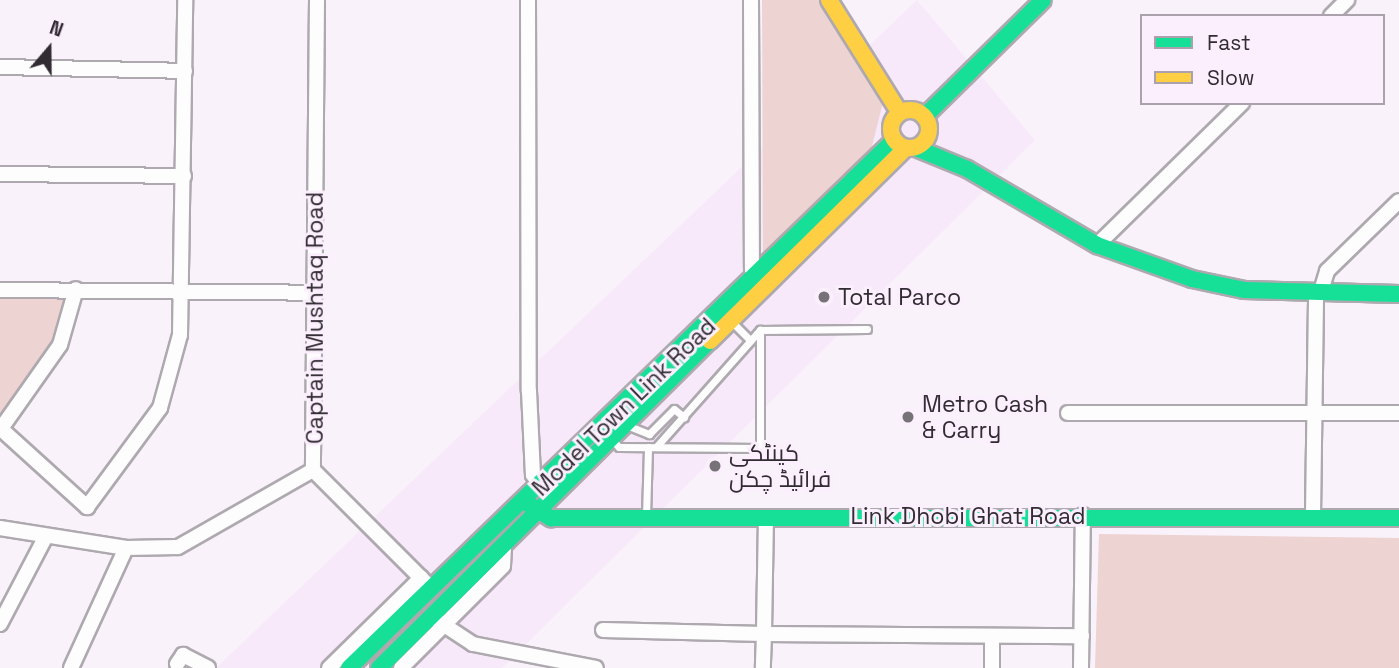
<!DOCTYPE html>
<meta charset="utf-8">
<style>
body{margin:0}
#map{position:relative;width:1399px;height:668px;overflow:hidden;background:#f9f2fa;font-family:"Space Grotesk",Cairo,sans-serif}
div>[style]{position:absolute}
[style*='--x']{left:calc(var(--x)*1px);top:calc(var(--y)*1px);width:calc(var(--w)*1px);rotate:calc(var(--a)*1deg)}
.built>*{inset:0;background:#f7e9f9}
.green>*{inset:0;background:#edd3d2}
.roads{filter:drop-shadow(2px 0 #aea9af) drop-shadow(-2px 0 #aea9af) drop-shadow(0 2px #aea9af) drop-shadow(0 -2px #aea9af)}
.lane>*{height:7px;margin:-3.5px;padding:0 3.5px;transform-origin:3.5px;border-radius:3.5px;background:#fefdfe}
.street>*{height:14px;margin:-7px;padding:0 7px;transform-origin:7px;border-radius:7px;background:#fefdfe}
.fast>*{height:16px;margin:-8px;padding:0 8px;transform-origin:8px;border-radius:8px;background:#16e098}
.slow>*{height:16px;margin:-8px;padding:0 8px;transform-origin:8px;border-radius:8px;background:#ffcf43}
.slow>.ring{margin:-8px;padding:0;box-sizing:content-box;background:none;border:16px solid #ffcf43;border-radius:50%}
.dots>*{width:19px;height:19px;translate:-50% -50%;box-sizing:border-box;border:4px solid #fbeffd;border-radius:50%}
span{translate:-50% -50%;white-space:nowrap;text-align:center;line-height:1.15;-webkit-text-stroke:6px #fbeffd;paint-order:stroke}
.poi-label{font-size:23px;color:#312b32}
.left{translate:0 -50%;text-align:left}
.street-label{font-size:23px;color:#312b32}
.legend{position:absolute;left:1140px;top:14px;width:245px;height:91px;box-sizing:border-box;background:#fbeffd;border:2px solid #aaa1ac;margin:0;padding:9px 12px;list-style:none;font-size:21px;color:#312b32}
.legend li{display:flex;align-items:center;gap:14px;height:35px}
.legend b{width:35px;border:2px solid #aaa1ac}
.north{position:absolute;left:14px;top:14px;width:70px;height:70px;-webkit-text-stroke:5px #fbeffd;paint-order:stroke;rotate:20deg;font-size:19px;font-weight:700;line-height:28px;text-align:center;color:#312b32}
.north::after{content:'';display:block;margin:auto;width:24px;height:32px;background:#312b32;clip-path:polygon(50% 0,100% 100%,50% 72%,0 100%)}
</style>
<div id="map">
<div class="built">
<div style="clip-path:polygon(917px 0,1035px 140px,502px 668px,216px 668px)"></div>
</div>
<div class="green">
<div style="clip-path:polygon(762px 0,824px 0,883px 102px,870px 154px,763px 252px)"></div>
<div style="clip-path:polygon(76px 289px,73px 312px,0 428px,0 290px)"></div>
<div style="clip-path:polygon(1099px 534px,1399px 538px,1399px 668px,1095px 668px)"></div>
</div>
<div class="roads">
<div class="lane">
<div style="--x:734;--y:324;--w:23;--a:45"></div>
<div style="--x:629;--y:426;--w:22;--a:22"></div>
<div style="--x:649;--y:434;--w:35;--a:-45"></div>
<div style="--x:674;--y:409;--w:13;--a:39"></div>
<div style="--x:613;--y:441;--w:8;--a:45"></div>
<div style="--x:619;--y:447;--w:141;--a:0.4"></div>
<div style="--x:760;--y:448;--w:118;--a:-90"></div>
<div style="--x:656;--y:447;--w:157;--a:-48.4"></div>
<div style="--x:760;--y:330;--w:107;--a:-0.5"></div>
<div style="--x:646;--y:516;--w:69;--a:-88.3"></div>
</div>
<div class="street">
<div style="--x:317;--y:0;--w:470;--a:90.5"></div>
<div style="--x:313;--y:470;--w:167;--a:45"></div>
<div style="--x:528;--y:0;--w:391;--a:89.9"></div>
<div style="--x:529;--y:391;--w:84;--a:87.3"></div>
<div style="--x:533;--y:475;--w:17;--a:54"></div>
<div style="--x:751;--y:0;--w:269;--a:89.8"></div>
<div style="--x:752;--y:269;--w:10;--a:45"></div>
<div style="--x:1331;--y:16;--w:23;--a:-45"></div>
<div style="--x:0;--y:67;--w:185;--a:1.2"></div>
<div style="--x:0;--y:174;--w:184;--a:0.6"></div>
<div style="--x:1097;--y:245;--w:203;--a:-44.4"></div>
<div style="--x:0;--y:290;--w:315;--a:0.5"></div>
<div style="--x:1321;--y:291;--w:21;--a:-73"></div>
<div style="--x:1327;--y:271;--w:100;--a:-44.2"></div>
<div style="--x:1068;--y:413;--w:331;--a:0"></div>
<div style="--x:0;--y:428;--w:118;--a:42.2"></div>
<div style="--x:87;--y:507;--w:123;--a:-53.6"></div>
<div style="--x:160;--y:408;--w:76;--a:-74.7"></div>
<div style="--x:180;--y:335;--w:335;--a:-89.1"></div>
<div style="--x:0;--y:430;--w:104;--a:-54.8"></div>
<div style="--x:60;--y:345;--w:58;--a:-74.1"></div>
<div style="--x:1313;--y:515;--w:224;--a:-89.2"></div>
<div style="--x:766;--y:517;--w:117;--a:91"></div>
<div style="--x:764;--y:634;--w:318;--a:0.4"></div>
<div style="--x:0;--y:528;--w:128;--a:9"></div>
<div style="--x:126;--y:548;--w:52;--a:-1.1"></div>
<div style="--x:178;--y:547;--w:155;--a:-29.7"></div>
<div style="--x:432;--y:617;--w:49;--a:33.4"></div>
<div style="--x:473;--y:644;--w:125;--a:11"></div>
<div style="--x:0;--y:624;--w:99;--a:-62.4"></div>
<div style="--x:603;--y:630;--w:161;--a:1.4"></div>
<div style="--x:764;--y:634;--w:34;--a:92"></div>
<div style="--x:177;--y:664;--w:11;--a:-56"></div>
<div style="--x:183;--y:655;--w:28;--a:27"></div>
<div style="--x:71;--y:668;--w:132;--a:-65.4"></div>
<div style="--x:329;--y:668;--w:129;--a:-44.4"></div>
<div style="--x:401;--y:668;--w:144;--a:-45"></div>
<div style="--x:503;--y:566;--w:17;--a:-87"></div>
<div style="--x:992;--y:668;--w:32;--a:-90"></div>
<div style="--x:1081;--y:668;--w:153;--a:-89.3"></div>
</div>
<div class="fast">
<div style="--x:925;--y:116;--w:165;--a:-44.5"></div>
<div style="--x:916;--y:148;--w:55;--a:22.4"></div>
<div style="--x:967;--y:169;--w:151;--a:30.3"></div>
<div style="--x:1097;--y:245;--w:101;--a:19.7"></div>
<div style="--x:1192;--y:279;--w:53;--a:11.9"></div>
<div style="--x:1244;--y:290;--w:155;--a:1.5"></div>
<div style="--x:525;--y:502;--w:31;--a:32"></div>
<div style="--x:551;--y:518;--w:848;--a:0"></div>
<div style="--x:349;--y:668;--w:759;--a:-44.09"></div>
<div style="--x:379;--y:668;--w:465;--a:-44.7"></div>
</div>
<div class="slow">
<div style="--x:829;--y:0;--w:133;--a:57.9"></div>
<div class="ring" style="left:891px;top:110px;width:22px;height:22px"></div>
<div style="--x:710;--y:341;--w:274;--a:-44.6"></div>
</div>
</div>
<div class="dots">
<div style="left:824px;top:297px;background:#777178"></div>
<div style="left:908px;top:417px;background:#777178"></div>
<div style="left:715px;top:466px;background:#777178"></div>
</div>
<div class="poi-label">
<span class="left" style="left:838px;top:297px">Total Parco</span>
<span class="left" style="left:922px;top:417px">Metro Cash<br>&amp; Carry</span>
<span class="left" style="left:729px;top:466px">کینٹکی<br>فرائیڈ چکن</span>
</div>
<div class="street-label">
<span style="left:315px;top:318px;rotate:-90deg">Captain Mushtaq Road</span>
<span style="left:624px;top:407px;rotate:-44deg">Model Town Link Road</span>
<span style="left:968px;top:516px">Link Dhobi Ghat Road</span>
</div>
<ul class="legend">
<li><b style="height:9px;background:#16e098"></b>Fast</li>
<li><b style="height:9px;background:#ffcf43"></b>Slow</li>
</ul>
<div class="north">N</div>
</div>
